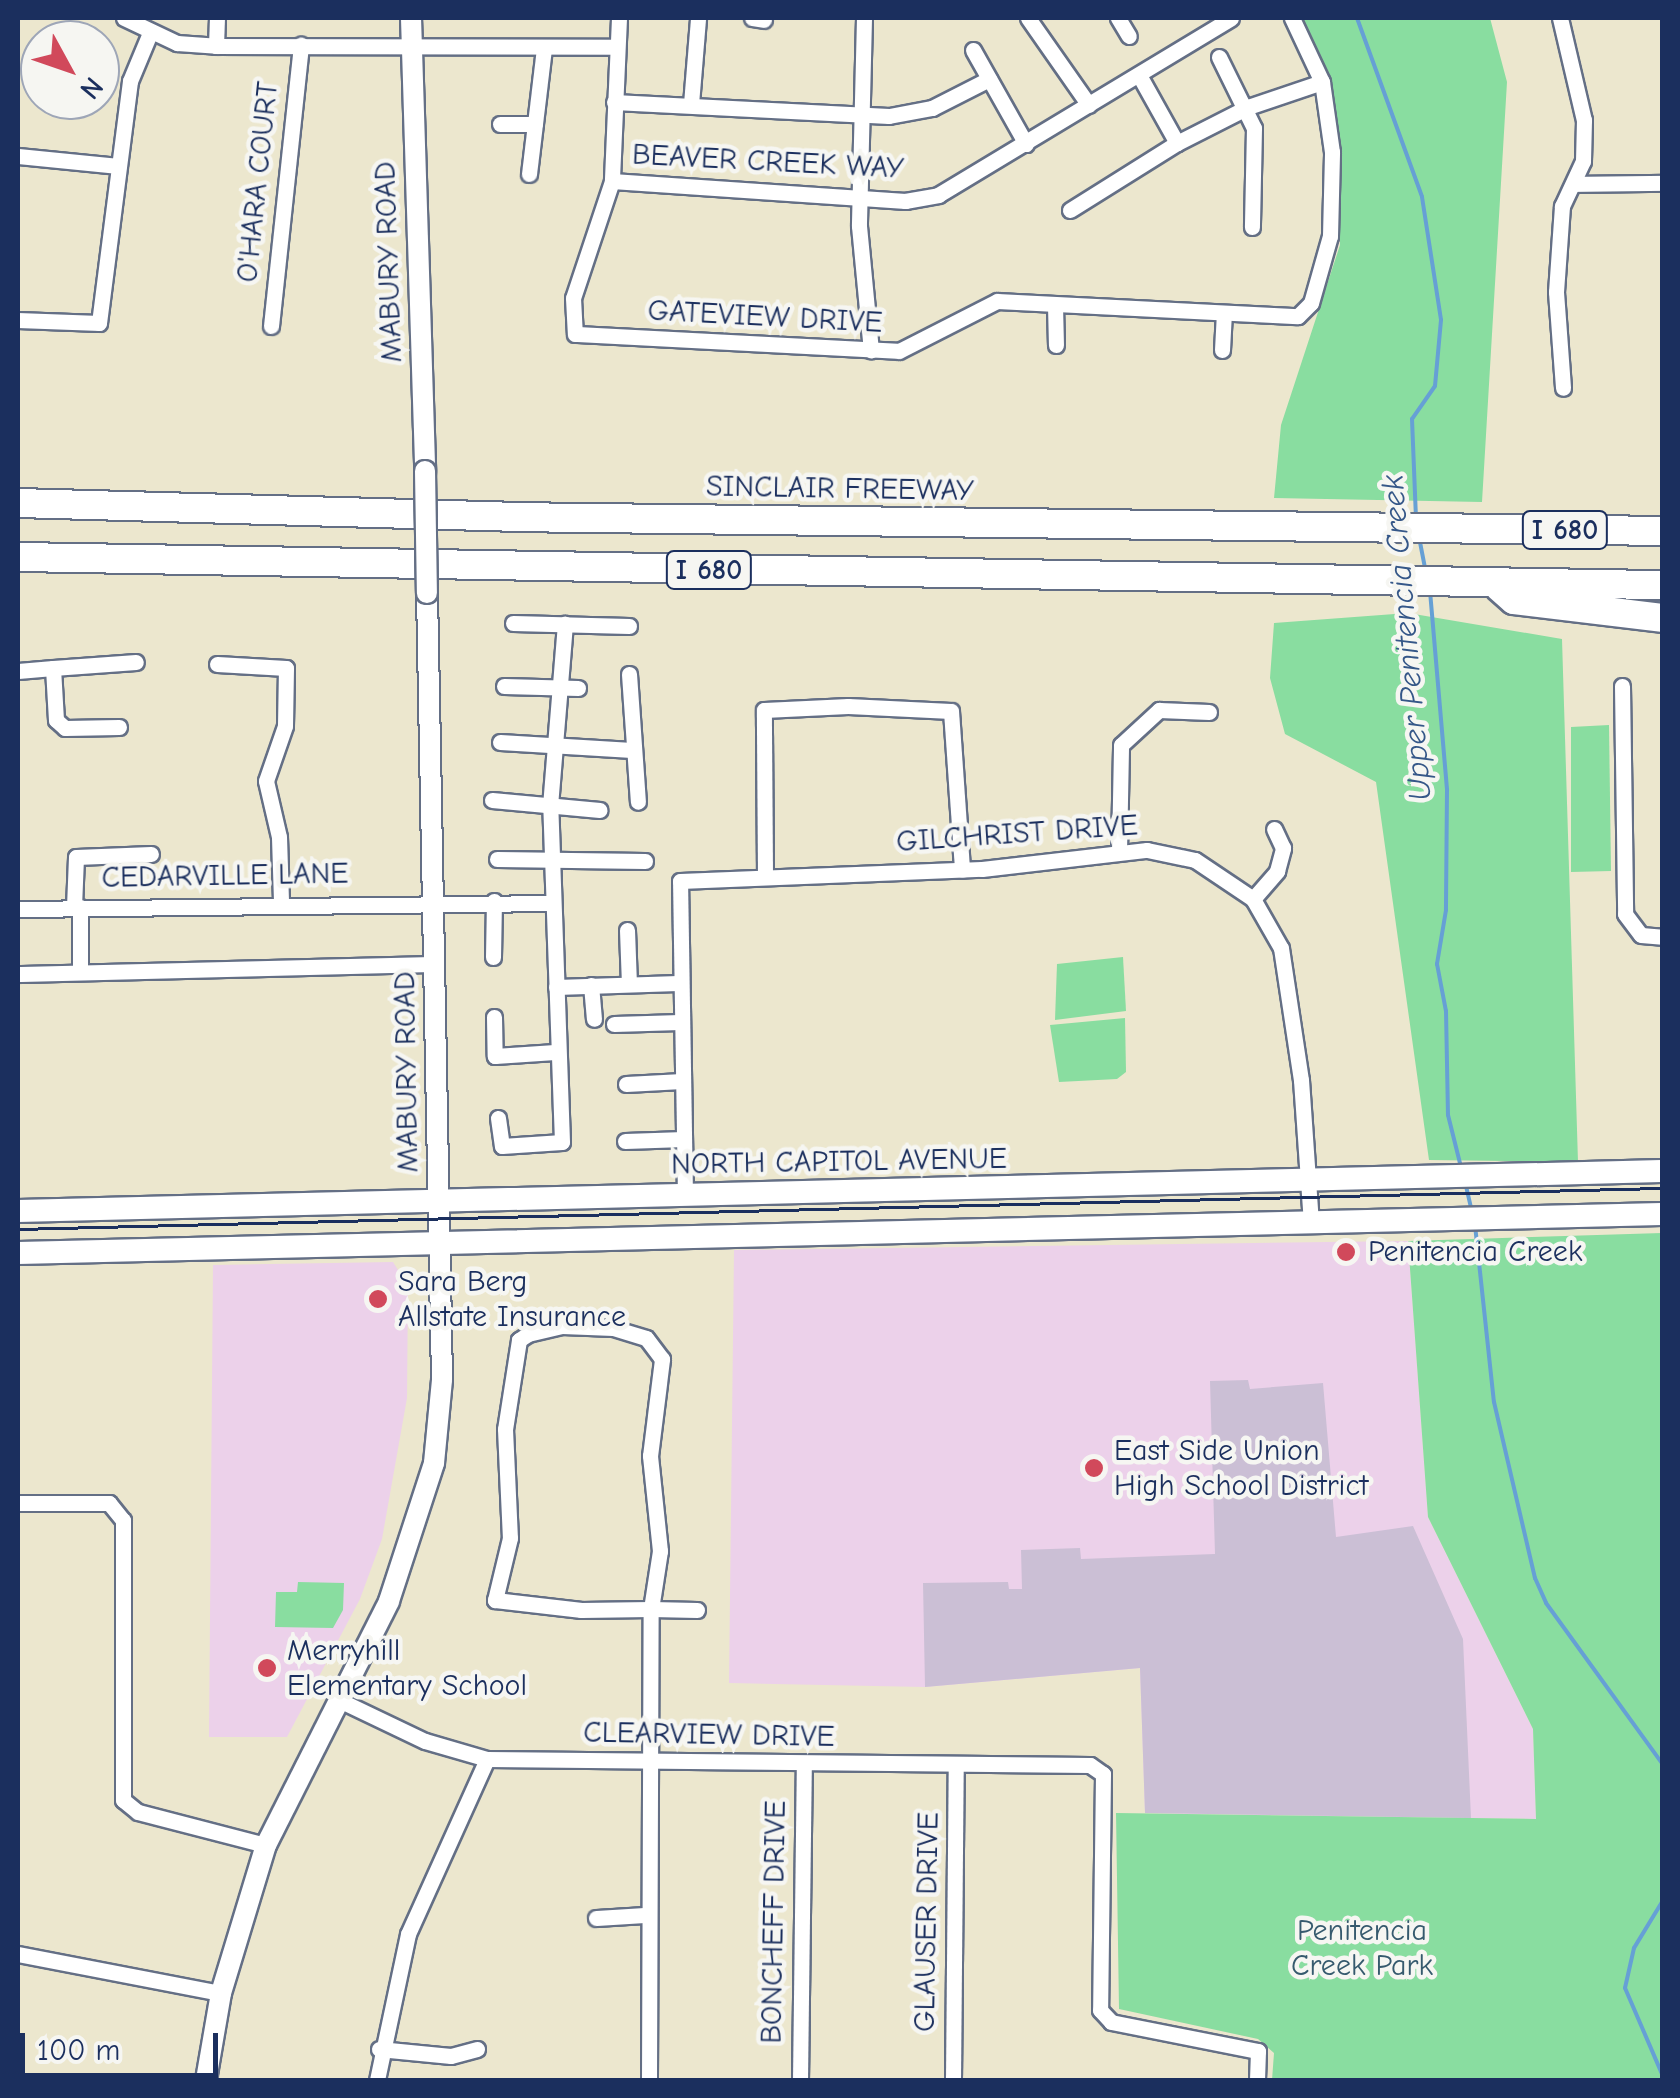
<!DOCTYPE html>
<style>
body{margin:0}
#map{position:relative;width:1680px;height:2098px;overflow:hidden;background:#ece7ce;font-family:"Comic Neue",sans-serif}
div>[style]{position:absolute}
[style*='--x']{left:calc(var(--x)*1px);top:calc(var(--y)*1px);width:calc(var(--w)*1px);rotate:calc(var(--a)*1deg)}
.built>*{inset:0;background:#ecd1ea}
.industrial>*{inset:0;background:#cbbfd5}
.green>*{inset:0;background:#89dda0}
.stream>*{height:4px;margin:-2px;padding:0 2px;transform-origin:2px;border-radius:2px;background:#66a0d5}
.roads{filter:drop-shadow(2px 0 #646f85) drop-shadow(-2px 0 #646f85) drop-shadow(0 2px #646f85) drop-shadow(0 -2px #646f85)}
.minor>*{height:15px;margin:-7.5px;padding:0 7.5px;transform-origin:7.5px;border-radius:7.5px;background:#fff}
.secondary>*{height:20px;margin:-10px;padding:0 10px;transform-origin:10px;border-radius:10px;background:#fff}
.primary>*{height:22px;margin:-11px;padding:0 11px;transform-origin:11px;border-radius:11px;background:#fff}
.motorway>*{height:28px;margin:-14px;padding:0 14px;transform-origin:14px;border-radius:14px;background:#fff}
.tram>*{height:2.5px;margin:-1.25px;padding:0 1.25px;transform-origin:1.25px;border-radius:1.25px;background:#1b2f5e}
.bridges{filter:drop-shadow(2px 0 #646f85) drop-shadow(-2px 0 #646f85) drop-shadow(0 2px #646f85) drop-shadow(0 -2px #646f85)}
.secondary-bridge>*{height:20px;margin:-10px;padding:0 10px;transform-origin:10px;border-radius:10px;background:#fff}
.dots>*{width:28px;height:28px;translate:-50% -50%;box-sizing:border-box;border:5px solid #f6f6f2;border-radius:50%}
span{translate:-50% -50%;white-space:nowrap;text-align:center;line-height:1.15;-webkit-text-stroke:9px #f6f6f2;paint-order:stroke}
.shield-label span{padding:2px 8px;background:#f6f6f2;border:2px solid;border-radius:8px;-webkit-text-stroke-width:0}
.shield-label{font-size:28px;color:#1b2f5e;font-weight:700}
.street-label{font-size:30px;color:#1b2f5e}
.poi-label{font-size:30px;color:#1b2f5e}
.left{translate:0 -50%;text-align:left}
.park-label{font-size:30px;color:#365a6e}
.water-label{font-size:32px;color:#355788;font-style:italic}
.frame{position:absolute;inset:0;border:20px solid #1b2f5e;pointer-events:none}
.north{position:absolute;left:20px;top:20px;width:100px;height:100px;box-sizing:border-box;background:#f6f6f2;border:2px solid #9ea6b7;border-radius:50%;rotate:130deg;font-size:28px;font-weight:700;line-height:40px;text-align:center;color:#1b2f5e}
.north::after{content:'';display:block;margin:auto;width:35px;height:45px;background:#d1495b;clip-path:polygon(50% 0,100% 100%,50% 72%,0 100%)}
.scale{position:absolute;left:20px;top:2033px;width:198px;height:45px;box-sizing:border-box;border:5px solid #1b2f5e;border-top:0;padding-left:12px;font-size:30px;line-height:35px;white-space:nowrap;color:#1b2f5e;-webkit-text-stroke:8px #f6f6f2;paint-order:stroke}
</style>
<div id="map">
<div class="built">
<div style="clip-path:polygon(1408px 1241px,1428px 1517px,1533px 1729px,1536px 1819px,1145px 1813px,1140px 1668px,925px 1687px,729px 1683px,734px 1250px)"></div>
<div style="clip-path:polygon(393px 1262px,408px 1286px,407px 1398px,382px 1539px,360px 1599px,287px 1737px,209px 1737px,213px 1265px)"></div>
</div>
<div class="industrial">
<div style="clip-path:polygon(1248px 1380px,1250px 1389px,1323px 1383px,1336px 1537px,1413px 1526px,1463px 1639px,1471px 1818px,1145px 1813px,1140px 1668px,925px 1687px,923px 1583px,1008px 1582px,1009px 1589px,1022px 1589px,1021px 1550px,1080px 1548px,1081px 1559px,1215px 1554px,1210px 1381px)"></div>
</div>
<div class="green">
<div style="clip-path:polygon(1302px 18px,1490px 18px,1507px 82px,1482px 502px,1274px 498px,1281px 425px,1340px 245px,1340px 150px)"></div>
<div style="clip-path:polygon(1408px 613px,1562px 639px,1578px 1162px,1429px 1160px,1376px 782px,1285px 734px,1270px 678px,1274px 623px)"></div>
<div style="clip-path:polygon(1609px 725px,1611px 871px,1571px 872px,1571px 727px)"></div>
<div style="clip-path:polygon(1123px 957px,1126px 1011px,1055px 1020px,1057px 964px)"></div>
<div style="clip-path:polygon(1125px 1018px,1126px 1072px,1117px 1079px,1059px 1082px,1050px 1025px)"></div>
<div style="clip-path:polygon(1662px 1233px,1662px 2080px,1272px 2080px,1274px 2053px,1258px 2039px,1119px 2009px,1116px 1813px,1536px 1819px,1533px 1729px,1428px 1517px,1408px 1241px)"></div>
<div style="clip-path:polygon(298px 1582px,344px 1583px,343px 1610px,333px 1628px,275px 1627px,276px 1592px,297px 1592px)"></div>
</div>
<div class="stream">
<div style="--x:1357;--y:18;--w:190;--a:70"></div>
<div style="--x:1422;--y:197;--w:124;--a:81.2"></div>
<div style="--x:1441;--y:320;--w:66;--a:95.2"></div>
<div style="--x:1435;--y:386;--w:40;--a:124.9"></div>
<div style="--x:1412;--y:419;--w:99;--a:87.7"></div>
<div style="--x:1419;--y:537;--w:36;--a:79"></div>
<div style="--x:1430;--y:591;--w:200;--a:85.1"></div>
<div style="--x:1447;--y:790;--w:120;--a:90.5"></div>
<div style="--x:1446;--y:910;--w:55;--a:99.5"></div>
<div style="--x:1437;--y:964;--w:48;--a:79.2"></div>
<div style="--x:1446;--y:1011;--w:104;--a:88.9"></div>
<div style="--x:1448;--y:1115;--w:54;--a:76"></div>
<div style="--x:1466;--y:1186;--w:26;--a:77"></div>
<div style="--x:1475;--y:1225;--w:178;--a:83.9"></div>
<div style="--x:1494;--y:1402;--w:181;--a:76.9"></div>
<div style="--x:1535;--y:1578;--w:27;--a:66"></div>
<div style="--x:1546;--y:1603;--w:198;--a:54.1"></div>
<div style="--x:1662;--y:1902;--w:54;--a:121.3"></div>
<div style="--x:1634;--y:1948;--w:41;--a:102.7"></div>
<div style="--x:1625;--y:1988;--w:94;--a:66.7"></div>
</div>
<div class="roads">
<div class="minor">
<div style="--x:124;--y:18;--w:59;--a:25.3"></div>
<div style="--x:177;--y:43;--w:39;--a:4"></div>
<div style="--x:216;--y:46;--w:401;--a:0.1"></div>
<div style="--x:619;--y:18;--w:163;--a:92.5"></div>
<div style="--x:612;--y:181;--w:123;--a:108.4"></div>
<div style="--x:573;--y:298;--w:36;--a:87"></div>
<div style="--x:575;--y:334;--w:324;--a:3"></div>
<div style="--x:899;--y:351;--w:110;--a:-27"></div>
<div style="--x:997;--y:301;--w:301;--a:2.9"></div>
<div style="--x:1298;--y:316;--w:18;--a:-45"></div>
<div style="--x:1311;--y:303;--w:70;--a:-74.2"></div>
<div style="--x:1330;--y:236;--w:84;--a:-88.6"></div>
<div style="--x:1332;--y:152;--w:71;--a:-98.1"></div>
<div style="--x:1322;--y:82;--w:71;--a:-115.1"></div>
<div style="--x:752;--y:18;--w:12;--a:9"></div>
<div style="--x:864;--y:18;--w:208;--a:91.4"></div>
<div style="--x:859;--y:226;--w:125;--a:84.5"></div>
<div style="--x:1028;--y:18;--w:106;--a:55"></div>
<div style="--x:1118;--y:18;--w:21;--a:59"></div>
<div style="--x:1560;--y:18;--w:105;--a:76.8"></div>
<div style="--x:1584;--y:120;--w:41;--a:91.4"></div>
<div style="--x:1583;--y:161;--w:50;--a:115"></div>
<div style="--x:1562;--y:206;--w:86;--a:94"></div>
<div style="--x:1556;--y:292;--w:96;--a:85.8"></div>
<div style="--x:216;--y:46;--w:28;--a:-88"></div>
<div style="--x:973;--y:50;--w:108;--a:60.6"></div>
<div style="--x:1219;--y:57;--w:79;--a:63.8"></div>
<div style="--x:1254;--y:128;--w:99;--a:91.2"></div>
<div style="--x:1139;--y:75;--w:78;--a:60.8"></div>
<div style="--x:614;--y:102;--w:275;--a:2.9"></div>
<div style="--x:889;--y:116;--w:44;--a:-10.5"></div>
<div style="--x:932;--y:108;--w:64;--a:-27"></div>
<div style="--x:691;--y:104;--w:86;--a:-85.3"></div>
<div style="--x:500;--y:124;--w:35;--a:0"></div>
<div style="--x:18;--y:156;--w:101;--a:5.7"></div>
<div style="--x:529;--y:174;--w:127;--a:-83.2"></div>
<div style="--x:612;--y:181;--w:294;--a:3.9"></div>
<div style="--x:905;--y:201;--w:34;--a:-10"></div>
<div style="--x:938;--y:195;--w:342;--a:-31.1"></div>
<div style="--x:1574;--y:184;--w:88;--a:-0.7"></div>
<div style="--x:1070;--y:210;--w:126;--a:-32.1"></div>
<div style="--x:1177;--y:143;--w:80;--a:-26.9"></div>
<div style="--x:1248;--y:107;--w:78;--a:-18.7"></div>
<div style="--x:1055;--y:305;--w:40;--a:88.6"></div>
<div style="--x:18;--y:320;--w:81;--a:2.1"></div>
<div style="--x:99;--y:323;--w:244;--a:-82.7"></div>
<div style="--x:130;--y:81;--w:52;--a:-67.4"></div>
<div style="--x:271;--y:326;--w:283;--a:-83.9"></div>
<div style="--x:1222;--y:350;--w:36;--a:-87"></div>
<div style="--x:513;--y:623;--w:116;--a:1.5"></div>
<div style="--x:217;--y:664;--w:69;--a:3.3"></div>
<div style="--x:286;--y:668;--w:58;--a:91"></div>
<div style="--x:285;--y:726;--w:58;--a:109.1"></div>
<div style="--x:266;--y:781;--w:57;--a:76.9"></div>
<div style="--x:279;--y:837;--w:64;--a:88.2"></div>
<div style="--x:53;--y:668;--w:83;--a:-4.1"></div>
<div style="--x:18;--y:671;--w:35;--a:-5"></div>
<div style="--x:53;--y:668;--w:52;--a:86.7"></div>
<div style="--x:56;--y:720;--w:12;--a:42"></div>
<div style="--x:65;--y:728;--w:54;--a:-1.1"></div>
<div style="--x:629;--y:674;--w:128;--a:86"></div>
<div style="--x:504;--y:686;--w:74;--a:1.5"></div>
<div style="--x:1622;--y:686;--w:228;--a:89.2"></div>
<div style="--x:1625;--y:914;--w:26;--a:53"></div>
<div style="--x:1641;--y:935;--w:21;--a:5"></div>
<div style="--x:500;--y:742;--w:132;--a:3.5"></div>
<div style="--x:492;--y:800;--w:108;--a:5.3"></div>
<div style="--x:1119;--y:852;--w:107;--a:-88.9"></div>
<div style="--x:1121;--y:745;--w:52;--a:-42.6"></div>
<div style="--x:1159;--y:710;--w:50;--a:2.3"></div>
<div style="--x:497;--y:859;--w:148;--a:0.8"></div>
<div style="--x:765;--y:873;--w:163;--a:-90.4"></div>
<div style="--x:764;--y:710;--w:84;--a:-2.7"></div>
<div style="--x:848;--y:706;--w:103;--a:2.8"></div>
<div style="--x:951;--y:711;--w:159;--a:86"></div>
<div style="--x:1253;--y:899;--w:37;--a:-49"></div>
<div style="--x:1277;--y:871;--w:24;--a:-75"></div>
<div style="--x:1283;--y:848;--w:21;--a:-115"></div>
<div style="--x:74;--y:907;--w:50;--a:-87.7"></div>
<div style="--x:76;--y:857;--w:75;--a:-2.3"></div>
<div style="--x:80;--y:907;--w:65;--a:90"></div>
<div style="--x:18;--y:909;--w:535;--a:-0.64"></div>
<div style="--x:627;--y:930;--w:54;--a:87.9"></div>
<div style="--x:493;--y:957;--w:56;--a:-89"></div>
<div style="--x:18;--y:974;--w:417;--a:-1.4"></div>
<div style="--x:591;--y:985;--w:34;--a:85"></div>
<div style="--x:556;--y:987;--w:122;--a:-1.9"></div>
<div style="--x:494;--y:1017;--w:39;--a:89"></div>
<div style="--x:495;--y:1056;--w:60;--a:-3.8"></div>
<div style="--x:614;--y:1024;--w:66;--a:-1.7"></div>
<div style="--x:626;--y:1084;--w:56;--a:-3.1"></div>
<div style="--x:498;--y:1118;--w:28;--a:82"></div>
<div style="--x:502;--y:1146;--w:60;--a:-3.8"></div>
<div style="--x:562;--y:1142;--w:336;--a:-92"></div>
<div style="--x:550;--y:806;--w:183;--a:-85.3"></div>
<div style="--x:625;--y:1141;--w:59;--a:-1.9"></div>
<div style="--x:685;--y:1196;--w:315;--a:-90.9"></div>
<div style="--x:680;--y:881;--w:302;--a:-2.3"></div>
<div style="--x:982;--y:869;--w:166;--a:-6.6"></div>
<div style="--x:1147;--y:850;--w:49;--a:11.8"></div>
<div style="--x:1195;--y:860;--w:70;--a:33.9"></div>
<div style="--x:1253;--y:899;--w:56;--a:60.3"></div>
<div style="--x:1281;--y:948;--w:134;--a:81.4"></div>
<div style="--x:1301;--y:1080;--w:143;--a:86"></div>
<div style="--x:18;--y:1503;--w:91;--a:0"></div>
<div style="--x:109;--y:1503;--w:22;--a:51"></div>
<div style="--x:123;--y:1520;--w:280;--a:90"></div>
<div style="--x:123;--y:1800;--w:19;--a:39"></div>
<div style="--x:138;--y:1812;--w:132;--a:14.5"></div>
<div style="--x:339;--y:1700;--w:95;--a:25.5"></div>
<div style="--x:425;--y:1741;--w:65;--a:16.2"></div>
<div style="--x:487;--y:1759;--w:603;--a:0.57"></div>
<div style="--x:1090;--y:1765;--w:16;--a:35"></div>
<div style="--x:1103;--y:1774;--w:236;--a:90.7"></div>
<div style="--x:1100;--y:2010;--w:16;--a:47"></div>
<div style="--x:1111;--y:2022;--w:150;--a:11.2"></div>
<div style="--x:1258;--y:2051;--w:29;--a:92"></div>
<div style="--x:596;--y:1918;--w:49;--a:-3.5"></div>
<div style="--x:18;--y:1954;--w:207;--a:10.9"></div>
<div style="--x:379;--y:2049;--w:72;--a:5.6"></div>
<div style="--x:451;--y:2056;--w:27;--a:-15"></div>
<div style="--x:377;--y:2080;--w:149;--a:-78"></div>
<div style="--x:408;--y:1934;--w:192;--a:-65.7"></div>
<div style="--x:649;--y:2080;--w:471;--a:-89.8"></div>
<div style="--x:651;--y:1609;--w:59;--a:-81.2"></div>
<div style="--x:660;--y:1551;--w:96;--a:-96"></div>
<div style="--x:650;--y:1456;--w:98;--a:-82.9"></div>
<div style="--x:662;--y:1359;--w:26;--a:-127"></div>
<div style="--x:646;--y:1338;--w:34;--a:-163"></div>
<div style="--x:613;--y:1328;--w:51;--a:-177.8"></div>
<div style="--x:562;--y:1326;--w:35;--a:167"></div>
<div style="--x:528;--y:1334;--w:11;--a:146"></div>
<div style="--x:519;--y:1340;--w:90;--a:98.9"></div>
<div style="--x:505;--y:1429;--w:109;--a:87.4"></div>
<div style="--x:510;--y:1538;--w:64;--a:103.6"></div>
<div style="--x:495;--y:1600;--w:87;--a:6.6"></div>
<div style="--x:581;--y:1610;--w:70;--a:-0.8"></div>
<div style="--x:651;--y:1609;--w:46;--a:1.2"></div>
<div style="--x:800;--y:2080;--w:316;--a:-89.3"></div>
<div style="--x:953;--y:2080;--w:315;--a:-89.5"></div>
</div>
<div class="secondary">
<div style="--x:411;--y:18;--w:453;--a:88.2"></div>
<div style="--x:206;--y:2080;--w:88;--a:-80.2"></div>
<div style="--x:221;--y:1993;--w:155;--a:-73.1"></div>
<div style="--x:266;--y:1845;--w:273;--a:-63.2"></div>
<div style="--x:389;--y:1601;--w:145;--a:-71.9"></div>
<div style="--x:434;--y:1463;--w:83;--a:-84.5"></div>
<div style="--x:442;--y:1380;--w:787;--a:-91.09"></div>
</div>
<div class="primary">
<div style="--x:18;--y:1211;--w:1644;--a:-1.39"></div>
<div style="--x:18;--y:1253;--w:1644;--a:-1.36"></div>
</div>
<div class="motorway">
<div style="--x:18;--y:503;--w:489;--a:1.6"></div>
<div style="--x:507;--y:517;--w:1155;--a:0.69"></div>
<div style="--x:18;--y:557;--w:1644;--a:0.98"></div>
<div style="--x:1500;--y:588;--w:18;--a:41"></div>
<div style="--x:1514;--y:600;--w:149;--a:6.9"></div>
</div>
</div>
<div class="tram">
<div style="--x:18;--y:1229;--w:1645;--a:-1.43"></div>
</div>
<div class="bridges">
<div class="secondary-bridge">
<div style="--x:425;--y:471;--w:122;--a:89.1"></div>
</div>
</div>
<div class="dots">
<div style="left:1346px;top:1252px;background:#d1495b"></div>
<div style="left:378px;top:1299px;background:#d1495b"></div>
<div style="left:1094px;top:1468px;background:#d1495b"></div>
<div style="left:267px;top:1668px;background:#d1495b"></div>
</div>
<div class="shield-label">
<span style="left:1565px;top:530px">I 680</span>
<span style="left:709px;top:570px">I 680</span>
</div>
<div class="street-label">
<span style="left:768px;top:162px;rotate:3deg">BEAVER CREEK WAY</span>
<span style="left:258px;top:182px;rotate:-84deg">O'HARA COURT</span>
<span style="left:389px;top:262px;rotate:-92deg">MABURY ROAD</span>
<span style="left:765px;top:317px;rotate:3deg">GATEVIEW DRIVE</span>
<span style="left:840px;top:489px;rotate:1deg">SINCLAIR FREEWAY</span>
<span style="left:1017px;top:834px;rotate:-4deg">GILCHRIST DRIVE</span>
<span style="left:225px;top:876px;rotate:-1deg">CEDARVILLE LANE</span>
<span style="left:407px;top:1072px;rotate:-91deg">MABURY ROAD</span>
<span style="left:839px;top:1162px;rotate:-1deg">NORTH CAPITOL AVENUE</span>
<span style="left:709px;top:1735px;rotate:1deg">CLEARVIEW DRIVE</span>
<span style="left:774px;top:1922px;rotate:-89deg">BONCHEFF DRIVE</span>
<span style="left:927px;top:1922px;rotate:-89deg">GLAUSER DRIVE</span>
</div>
<div class="poi-label">
<span class="left" style="left:1368px;top:1252px">Penitencia Creek</span>
<span class="left" style="left:398px;top:1299px">Sara Berg<br>Allstate Insurance</span>
<span class="left" style="left:1114px;top:1468px">East Side Union<br>High School District</span>
<span class="left" style="left:287px;top:1668px">Merryhill<br>Elementary School</span>
</div>
<div class="park-label">
<span style="left:1362px;top:1948px">Penitencia<br>Creek Park</span>
</div>
<div class="water-label">
<span style="left:1407px;top:638px;rotate:-95deg">Upper Penitencia Creek</span>
</div>
<div class="frame"></div>
<div class="north">N</div>
<div class="scale">100 m</div>
</div>
